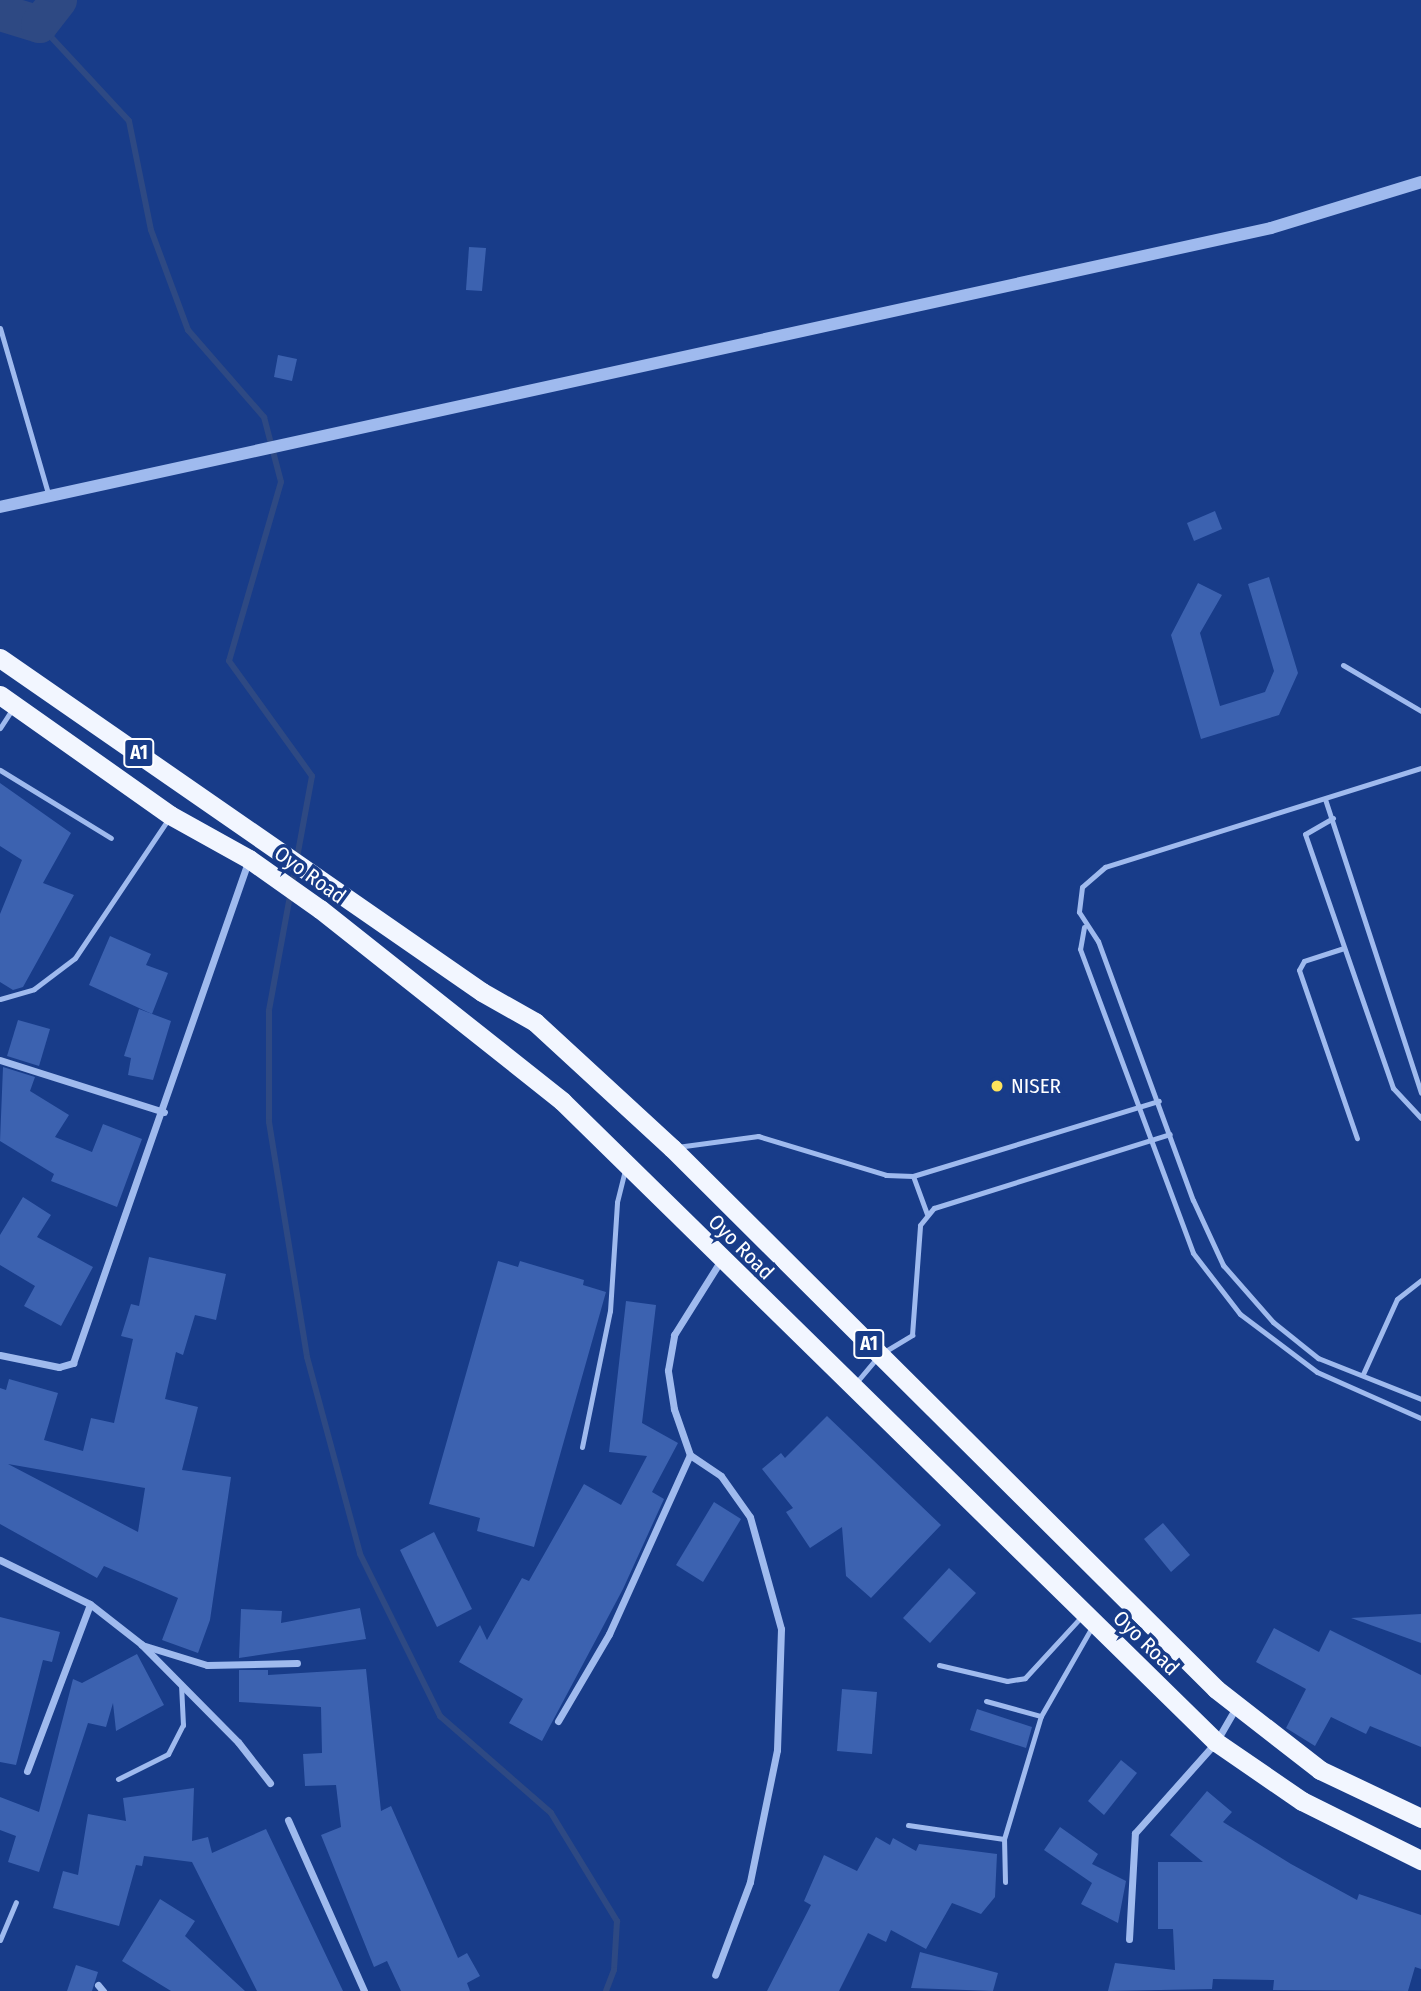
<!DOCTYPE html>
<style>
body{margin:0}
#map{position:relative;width:1421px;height:1991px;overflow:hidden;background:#183c89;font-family:"Fira Sans Condensed",sans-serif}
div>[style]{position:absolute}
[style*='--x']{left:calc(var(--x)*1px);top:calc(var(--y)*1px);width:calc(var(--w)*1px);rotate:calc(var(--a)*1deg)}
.stream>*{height:6px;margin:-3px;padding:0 3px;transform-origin:3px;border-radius:3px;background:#2e4983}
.river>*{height:37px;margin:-18.5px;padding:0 18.5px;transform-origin:18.5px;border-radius:18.5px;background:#2e4983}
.building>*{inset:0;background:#3c62b0}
.service>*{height:5px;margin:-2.5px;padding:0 2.5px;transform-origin:2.5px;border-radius:2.5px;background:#9fbaee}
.minor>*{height:7px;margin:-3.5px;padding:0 3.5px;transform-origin:3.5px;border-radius:3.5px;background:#9fbaee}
.tertiary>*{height:12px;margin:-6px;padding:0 6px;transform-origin:6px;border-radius:6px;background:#9fbaee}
.trunk>*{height:19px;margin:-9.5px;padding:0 9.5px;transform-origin:9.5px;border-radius:9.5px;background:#f2f6ff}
.dots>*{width:19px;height:19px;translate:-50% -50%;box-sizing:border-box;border:4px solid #183c89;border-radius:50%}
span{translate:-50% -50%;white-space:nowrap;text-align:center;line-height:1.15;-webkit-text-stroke:7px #183c89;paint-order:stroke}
.shield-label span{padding:2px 5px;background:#183c89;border:2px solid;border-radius:5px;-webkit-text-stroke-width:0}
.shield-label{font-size:19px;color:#fff;font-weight:700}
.street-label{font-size:21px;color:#fff}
.poi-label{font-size:21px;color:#fff}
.left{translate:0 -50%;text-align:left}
</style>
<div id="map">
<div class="stream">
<div style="--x:39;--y:24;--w:132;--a:47.1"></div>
<div style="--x:129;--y:121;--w:111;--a:78.6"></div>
<div style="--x:151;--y:230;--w:107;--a:69.7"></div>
<div style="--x:188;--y:330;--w:116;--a:48.9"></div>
<div style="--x:264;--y:417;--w:67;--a:75.3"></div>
<div style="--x:281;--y:482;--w:186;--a:106.2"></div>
<div style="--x:229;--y:661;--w:142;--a:54.2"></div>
<div style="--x:312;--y:776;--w:239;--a:100.4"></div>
<div style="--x:269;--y:1011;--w:111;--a:90"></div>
<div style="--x:269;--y:1122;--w:238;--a:80.8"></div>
<div style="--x:307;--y:1357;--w:204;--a:74.9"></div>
<div style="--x:360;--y:1554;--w:181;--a:63.7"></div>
<div style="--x:440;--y:1716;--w:147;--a:41.1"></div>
<div style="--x:551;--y:1813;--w:127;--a:58.6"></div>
<div style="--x:617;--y:1921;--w:49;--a:93.5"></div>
<div style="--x:614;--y:1970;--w:22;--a:111"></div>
</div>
<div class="river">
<div style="--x:0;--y:12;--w:41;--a:17.1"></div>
<div style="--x:39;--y:24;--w:31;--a:-52"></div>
</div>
<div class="building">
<div style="clip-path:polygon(469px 247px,486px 248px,482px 291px,466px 290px)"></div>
<div style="clip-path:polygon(278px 355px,297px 359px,292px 381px,274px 377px)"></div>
<div style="clip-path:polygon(1215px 511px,1222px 529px,1194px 541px,1187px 523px)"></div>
<div style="clip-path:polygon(1269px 577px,1298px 673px,1279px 715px,1201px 739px,1171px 635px,1198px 583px,1222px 595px,1200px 633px,1220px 706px,1265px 692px,1274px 671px,1248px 584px)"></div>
<div style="clip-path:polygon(0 783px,71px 833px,43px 883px,74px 895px,23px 987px,13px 990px,0 982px,0 914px,22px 860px,0 846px)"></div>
<div style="clip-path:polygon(110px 936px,151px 954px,146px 965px,168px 973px,152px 1014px,89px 985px)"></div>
<div style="clip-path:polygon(139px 1009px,171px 1021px,153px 1080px,128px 1075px,131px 1058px,124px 1056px)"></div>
<div style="clip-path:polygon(18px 1020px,50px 1029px,39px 1066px,7px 1056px)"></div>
<div style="clip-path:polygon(3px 1067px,35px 1077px,30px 1091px,69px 1115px,55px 1137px,92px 1152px,103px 1124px,142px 1139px,117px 1207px,51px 1181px,54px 1174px,0 1141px)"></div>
<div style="clip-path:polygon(23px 1197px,51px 1215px,37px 1237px,93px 1267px,61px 1326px,24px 1306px,35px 1286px,0 1265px,0 1235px)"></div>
<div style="clip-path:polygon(evenodd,149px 1257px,226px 1274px,216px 1320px,195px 1315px,183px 1355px,176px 1352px,165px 1399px,198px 1407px,182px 1470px,231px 1477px,210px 1620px,198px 1653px,162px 1640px,178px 1598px,104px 1566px,97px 1578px,0 1524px,0 1388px,6px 1390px,9px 1379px,58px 1393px,44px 1440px,83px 1451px,91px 1418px,114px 1423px,133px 1339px,121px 1336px,131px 1304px,139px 1306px,149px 1257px,8px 1464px,145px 1488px,138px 1532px,8px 1464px)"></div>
<div style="clip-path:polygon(498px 1261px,518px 1267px,520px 1261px,584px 1280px,583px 1285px,606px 1292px,534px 1547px,477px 1531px,480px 1518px,429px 1504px)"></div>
<div style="clip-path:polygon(626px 1301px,656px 1305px,642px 1423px,678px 1443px,652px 1492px,664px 1499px,623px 1589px,542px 1741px,509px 1723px,523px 1699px,459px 1662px,480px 1625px,487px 1640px,522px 1578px,529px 1581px,584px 1484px,621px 1505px,647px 1456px,609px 1452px)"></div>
<div style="clip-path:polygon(827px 1416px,941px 1525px,871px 1598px,846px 1576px,842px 1527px,810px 1548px,786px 1512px,793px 1508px,762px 1469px,781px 1453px,785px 1458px)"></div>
<div style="clip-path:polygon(714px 1502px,741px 1519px,703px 1582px,676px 1565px)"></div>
<div style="clip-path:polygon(1163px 1523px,1190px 1555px,1171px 1572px,1144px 1539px)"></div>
<div style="clip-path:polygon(434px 1532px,472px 1609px,437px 1627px,400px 1550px)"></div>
<div style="clip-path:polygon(949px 1568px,976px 1593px,930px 1643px,903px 1618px)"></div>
<div style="clip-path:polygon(360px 1608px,366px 1639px,239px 1658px,241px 1609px,282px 1611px,281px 1623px)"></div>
<div style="clip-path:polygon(1421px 1614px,1421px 1643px,1351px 1618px)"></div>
<div style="clip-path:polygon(0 1617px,60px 1632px,52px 1662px,43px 1660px,16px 1765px,0 1762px)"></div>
<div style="clip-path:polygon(1274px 1628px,1319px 1652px,1330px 1630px,1421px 1675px,1421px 1747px,1370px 1726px,1366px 1734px,1331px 1717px,1315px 1746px,1286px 1728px,1306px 1689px,1256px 1662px)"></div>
<div style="clip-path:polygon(137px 1654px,164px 1705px,116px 1731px,113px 1703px,106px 1727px,88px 1723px,39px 1872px,8px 1862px,16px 1836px,0 1830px,0 1797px,39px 1812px,73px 1679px,82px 1683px)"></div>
<div style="clip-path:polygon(366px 1669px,381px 1811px,391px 1806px,458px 1958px,467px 1953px,480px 1976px,467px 1983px,470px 1991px,401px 1991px,387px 1961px,374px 1967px,321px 1835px,341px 1827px,336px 1785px,305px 1786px,303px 1754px,322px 1753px,321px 1707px,239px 1702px,239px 1670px,268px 1670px,268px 1675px)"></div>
<div style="clip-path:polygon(842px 1689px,877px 1692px,872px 1754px,837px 1751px)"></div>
<div style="clip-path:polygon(977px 1709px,1032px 1727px,1026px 1748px,970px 1730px)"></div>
<div style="clip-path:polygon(1121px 1760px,1137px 1773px,1104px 1815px,1088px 1801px)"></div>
<div style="clip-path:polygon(194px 1788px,192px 1841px,208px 1837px,212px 1853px,266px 1829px,343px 1991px,257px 1991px,192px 1862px,144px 1856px,142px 1866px,136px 1865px,119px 1926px,53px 1908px,63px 1871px,78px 1875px,88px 1814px,126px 1821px,123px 1798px)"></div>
<div style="clip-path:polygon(1207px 1791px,1232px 1812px,1223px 1822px,1291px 1864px,1357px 1900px,1359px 1894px,1421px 1915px,1421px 1969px,1415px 1967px,1408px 1991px,1273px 1990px,1274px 1980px,1213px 1979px,1212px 1989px,1108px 1991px,1115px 1963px,1175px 1970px,1173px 1929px,1158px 1929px,1158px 1862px,1203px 1862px,1170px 1835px)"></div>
<div style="clip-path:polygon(1060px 1827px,1098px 1854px,1092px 1864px,1126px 1881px,1118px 1923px,1081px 1904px,1092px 1883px,1044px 1850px)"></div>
<div style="clip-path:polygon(876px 1837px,890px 1845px,893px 1838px,916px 1851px,919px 1844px,997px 1854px,995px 1897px,981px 1914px,952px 1903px,926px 1949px,891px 1930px,886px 1942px,868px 1933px,839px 1991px,767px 1991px,811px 1905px,804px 1901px,824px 1855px,857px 1871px)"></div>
<div style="clip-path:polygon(160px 1899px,195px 1921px,185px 1936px,245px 1991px,171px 1991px,122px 1961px)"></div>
<div style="clip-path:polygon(920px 1952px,998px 1973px,993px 1991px,911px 1988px)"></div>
<div style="clip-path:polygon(76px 1965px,98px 1972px,92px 1991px,67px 1991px)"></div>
</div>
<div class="service">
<div style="--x:0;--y:328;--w:176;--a:73.8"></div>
<div style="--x:1343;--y:665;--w:91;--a:30.5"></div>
<div style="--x:0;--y:728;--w:24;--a:-57"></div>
<div style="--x:1421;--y:768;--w:331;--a:162.6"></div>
<div style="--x:1105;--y:867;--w:30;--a:139"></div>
<div style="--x:1082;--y:887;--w:25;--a:97"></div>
<div style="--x:1079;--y:912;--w:35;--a:57"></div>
<div style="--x:1098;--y:941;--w:276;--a:69.9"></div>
<div style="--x:1193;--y:1200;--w:72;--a:65.2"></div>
<div style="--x:1223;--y:1265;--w:76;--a:48.7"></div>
<div style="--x:1273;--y:1322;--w:58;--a:38.7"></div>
<div style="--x:1318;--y:1358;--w:111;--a:21.7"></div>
<div style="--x:0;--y:770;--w:130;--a:31.5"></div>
<div style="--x:1325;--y:799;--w:309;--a:71.9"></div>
<div style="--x:1333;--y:818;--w:32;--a:150"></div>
<div style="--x:1305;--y:834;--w:269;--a:70.9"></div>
<div style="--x:1393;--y:1088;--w:41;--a:47"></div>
<div style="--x:1084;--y:927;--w:22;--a:100"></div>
<div style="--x:1080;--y:949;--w:324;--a:69.6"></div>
<div style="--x:1193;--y:1253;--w:77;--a:52.4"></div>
<div style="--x:1240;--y:1314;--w:96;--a:37"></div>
<div style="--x:1317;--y:1372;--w:114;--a:23.9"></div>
<div style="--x:1344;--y:948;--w:42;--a:162"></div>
<div style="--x:1304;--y:961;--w:10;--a:119"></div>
<div style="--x:1299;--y:970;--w:178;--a:71"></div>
<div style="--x:0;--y:999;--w:35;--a:-16"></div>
<div style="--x:34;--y:989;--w:51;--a:-37.1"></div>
<div style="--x:75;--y:958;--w:169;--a:-56.1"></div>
<div style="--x:677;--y:1147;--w:82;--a:-7.7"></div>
<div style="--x:758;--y:1136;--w:134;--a:16.9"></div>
<div style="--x:886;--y:1175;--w:27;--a:2"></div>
<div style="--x:913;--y:1176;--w:257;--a:-17"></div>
<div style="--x:913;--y:1176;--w:40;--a:69.8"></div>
<div style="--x:1363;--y:1374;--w:82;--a:-65.6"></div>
<div style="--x:1397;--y:1299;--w:31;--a:-38"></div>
<div style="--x:855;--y:1384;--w:38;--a:-50"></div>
<div style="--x:879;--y:1355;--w:39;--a:-31"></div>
<div style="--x:912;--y:1335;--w:110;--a:-85.8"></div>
<div style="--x:920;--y:1225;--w:22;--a:-51"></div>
<div style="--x:934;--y:1208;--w:247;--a:-17.4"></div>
<div style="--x:582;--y:1447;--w:139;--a:-78.4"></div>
<div style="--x:610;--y:1311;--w:109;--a:-86.3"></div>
<div style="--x:617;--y:1202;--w:34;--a:-76"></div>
<div style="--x:939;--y:1665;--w:70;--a:13.2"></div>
<div style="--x:1007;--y:1681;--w:18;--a:-9"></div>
<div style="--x:1025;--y:1678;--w:83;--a:-47.4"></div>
<div style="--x:986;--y:1701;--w:57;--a:15.3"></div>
<div style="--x:118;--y:1779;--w:56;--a:-26.6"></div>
<div style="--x:168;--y:1754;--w:33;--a:-63"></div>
<div style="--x:183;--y:1725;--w:41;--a:-92.8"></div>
<div style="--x:908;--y:1825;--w:97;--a:8.3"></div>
<div style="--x:1005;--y:1882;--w:43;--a:-91.3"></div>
<div style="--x:1004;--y:1839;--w:128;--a:-73.3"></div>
<div style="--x:1041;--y:1716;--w:103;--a:-60.2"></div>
<div style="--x:0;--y:1940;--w:41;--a:-67.2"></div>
</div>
<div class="minor">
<div style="--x:0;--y:1060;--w:172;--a:17.6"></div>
<div style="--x:0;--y:1355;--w:60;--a:11.5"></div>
<div style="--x:59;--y:1367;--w:15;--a:-16"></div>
<div style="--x:73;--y:1363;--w:534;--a:-70.75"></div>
<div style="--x:690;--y:1455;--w:37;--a:34"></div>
<div style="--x:721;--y:1476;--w:50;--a:54.7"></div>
<div style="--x:750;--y:1517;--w:116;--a:74.5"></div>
<div style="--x:781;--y:1629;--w:121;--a:91.9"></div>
<div style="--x:777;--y:1750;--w:135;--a:101.6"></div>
<div style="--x:750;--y:1882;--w:99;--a:110.6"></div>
<div style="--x:0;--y:1560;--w:100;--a:26.1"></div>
<div style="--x:90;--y:1604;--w:65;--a:38.1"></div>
<div style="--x:141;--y:1644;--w:138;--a:45.3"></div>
<div style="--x:238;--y:1742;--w:52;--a:52"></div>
<div style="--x:142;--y:1645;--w:68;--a:17.1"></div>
<div style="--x:207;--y:1665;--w:90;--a:-1.3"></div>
<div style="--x:558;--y:1721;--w:101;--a:-59.6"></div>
<div style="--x:609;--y:1634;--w:196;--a:-65.7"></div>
<div style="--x:690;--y:1455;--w:49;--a:-109.2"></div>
<div style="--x:674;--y:1409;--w:39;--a:-99"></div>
<div style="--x:668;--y:1370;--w:36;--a:-80"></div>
<div style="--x:674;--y:1335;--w:89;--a:-57.9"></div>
<div style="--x:27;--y:1771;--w:178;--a:-69.3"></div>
<div style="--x:288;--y:1820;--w:187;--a:66"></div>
<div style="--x:1129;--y:1939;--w:106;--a:-86.8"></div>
<div style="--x:1135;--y:1833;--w:122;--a:-48.3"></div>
<div style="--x:1216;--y:1742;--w:39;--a:-60"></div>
<div style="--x:98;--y:1985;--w:8;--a:50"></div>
</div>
<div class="tertiary">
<div style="--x:0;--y:507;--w:1301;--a:-12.38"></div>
<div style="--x:1271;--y:228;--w:157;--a:-17"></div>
</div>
<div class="trunk">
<div style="--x:0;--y:658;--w:586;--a:34.72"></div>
<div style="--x:482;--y:992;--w:61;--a:29.5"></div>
<div style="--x:535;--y:1022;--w:186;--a:42.6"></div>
<div style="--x:672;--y:1148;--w:767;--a:44.84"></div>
<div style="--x:1216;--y:1689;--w:132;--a:37.9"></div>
<div style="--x:1320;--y:1770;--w:112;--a:25.4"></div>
<div style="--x:0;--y:695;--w:208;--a:35.2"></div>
<div style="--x:170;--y:815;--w:90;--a:29.1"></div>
<div style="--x:249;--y:859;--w:87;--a:35.2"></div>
<div style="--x:320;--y:909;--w:309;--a:38.4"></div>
<div style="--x:562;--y:1101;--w:916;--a:44.42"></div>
<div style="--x:1216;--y:1742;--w:104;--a:34.5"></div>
<div style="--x:1302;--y:1801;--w:133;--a:26.4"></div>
</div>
<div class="dots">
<div style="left:997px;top:1086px;background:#ffe35c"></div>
</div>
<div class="shield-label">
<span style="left:139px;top:753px">A1</span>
<span style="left:869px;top:1344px">A1</span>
</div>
<div class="street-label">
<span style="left:310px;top:875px;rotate:36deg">Oyo Road</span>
<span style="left:741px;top:1247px;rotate:45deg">Oyo Road</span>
<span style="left:1146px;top:1643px;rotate:44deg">Oyo Road</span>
</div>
<div class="poi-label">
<span class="left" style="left:1011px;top:1086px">NISER</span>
</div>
</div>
